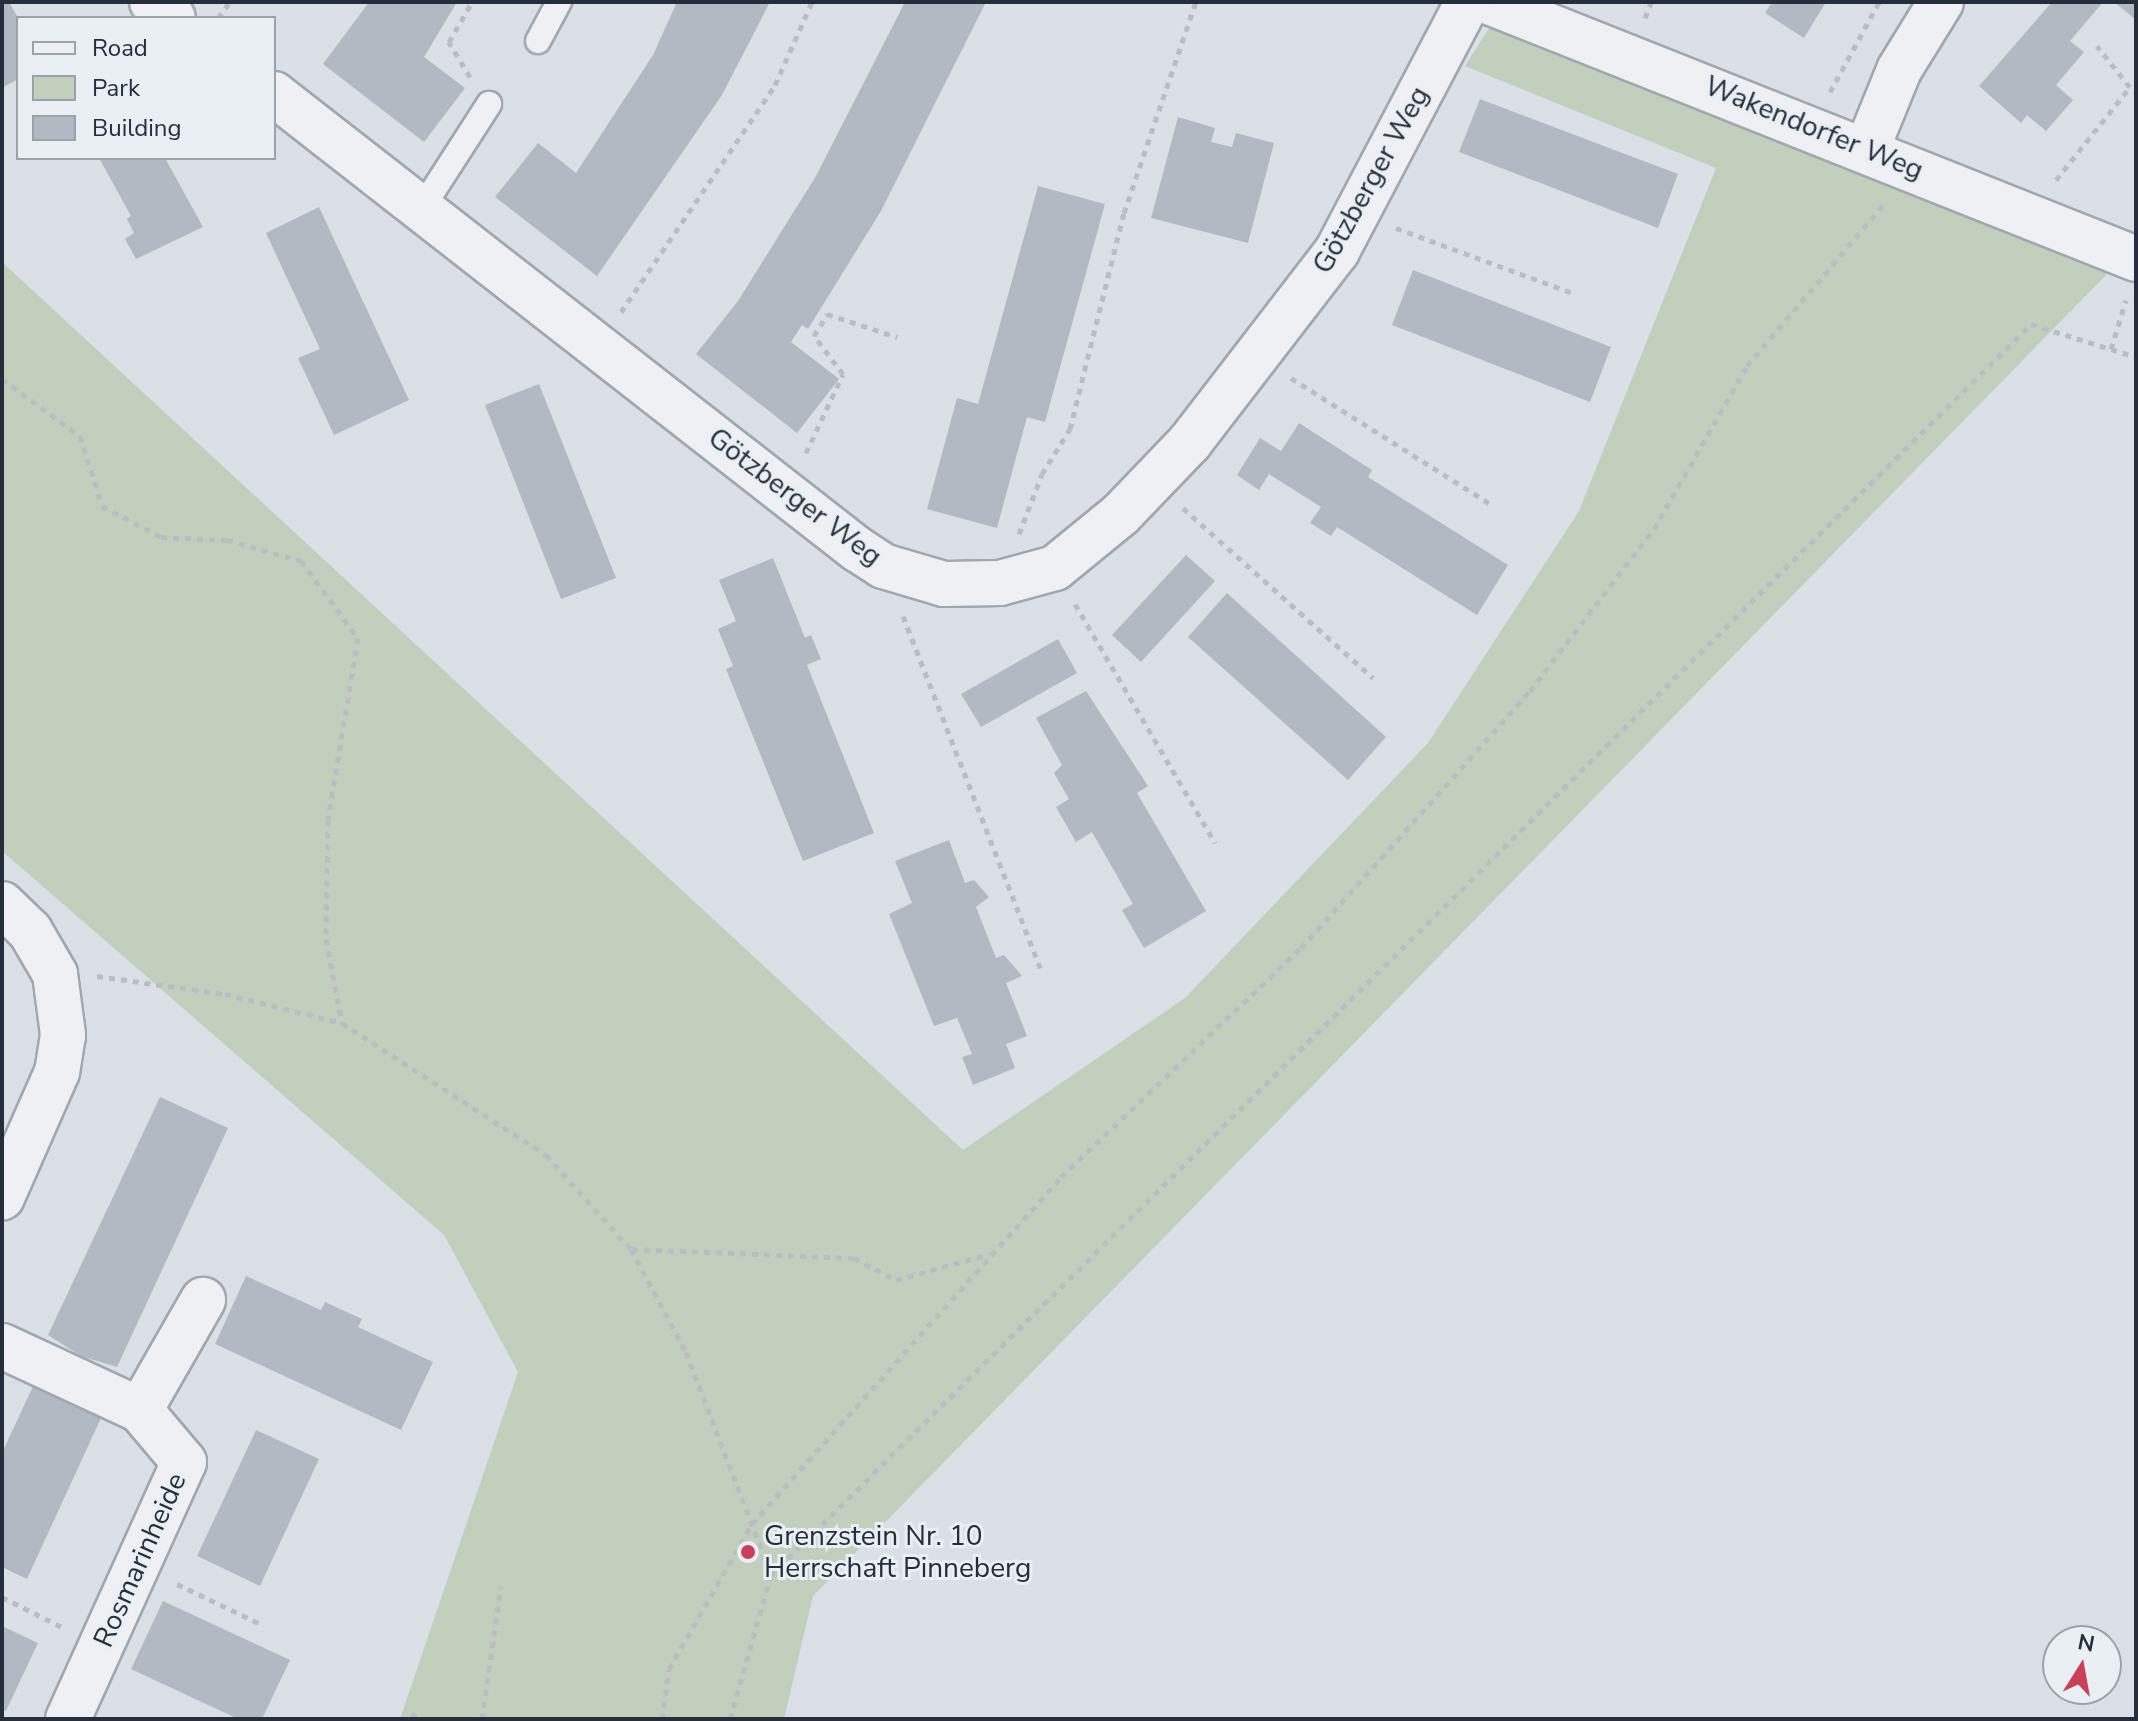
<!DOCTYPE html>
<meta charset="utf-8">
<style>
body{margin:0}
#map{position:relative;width:2138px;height:1721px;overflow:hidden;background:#dbe0e6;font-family:"Nunito Sans",sans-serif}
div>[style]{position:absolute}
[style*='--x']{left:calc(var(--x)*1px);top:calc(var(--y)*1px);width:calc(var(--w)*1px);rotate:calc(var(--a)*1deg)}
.green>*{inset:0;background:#c2cfbd}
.building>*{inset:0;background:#b3b9c2}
.path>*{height:5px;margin-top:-2.5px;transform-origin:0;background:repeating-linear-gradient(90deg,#babec4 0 6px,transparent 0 12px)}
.roads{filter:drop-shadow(2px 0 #a1a7af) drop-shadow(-2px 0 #a1a7af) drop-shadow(0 2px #a1a7af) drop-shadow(0 -2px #a1a7af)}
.lane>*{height:24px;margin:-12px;padding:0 12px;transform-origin:12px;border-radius:12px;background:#eef0f4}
.street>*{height:44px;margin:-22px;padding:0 22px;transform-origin:22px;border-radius:22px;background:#eef0f4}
.dots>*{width:22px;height:22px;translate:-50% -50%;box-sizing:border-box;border:4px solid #eaeff3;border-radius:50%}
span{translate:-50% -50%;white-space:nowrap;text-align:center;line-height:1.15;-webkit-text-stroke:6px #eaeff3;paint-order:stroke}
.street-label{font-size:28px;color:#262e3b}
.poi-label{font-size:28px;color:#262e3b}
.left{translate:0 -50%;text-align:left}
.frame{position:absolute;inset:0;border:4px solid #262e3b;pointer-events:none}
.legend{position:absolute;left:16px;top:16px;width:260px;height:144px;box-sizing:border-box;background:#eaeff3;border:2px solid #9ca2a9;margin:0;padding:10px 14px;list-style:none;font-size:24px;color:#262e3b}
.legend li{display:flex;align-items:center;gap:16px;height:40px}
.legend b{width:40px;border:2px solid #9ca2a9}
.north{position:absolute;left:2042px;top:1625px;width:80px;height:80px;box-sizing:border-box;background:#eaeff3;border:2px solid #9ca2a9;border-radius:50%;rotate:11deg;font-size:22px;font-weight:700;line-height:32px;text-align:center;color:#262e3b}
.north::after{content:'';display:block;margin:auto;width:28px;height:36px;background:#cb4059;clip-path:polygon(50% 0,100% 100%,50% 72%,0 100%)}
</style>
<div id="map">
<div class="green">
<div style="clip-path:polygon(1491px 25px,2110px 271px,813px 1596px,784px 1719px,400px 1719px,518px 1372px,444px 1235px,2px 851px,2px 262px,963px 1150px,1185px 998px,1428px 743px,1579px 511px,1716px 168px,1465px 66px)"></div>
</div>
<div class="building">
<div style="clip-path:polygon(2px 2px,9px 2px,18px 18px,18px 79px,2px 88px)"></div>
<div style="clip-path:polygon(369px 2px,457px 2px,424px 57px,465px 88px,424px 142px,323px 64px)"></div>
<div style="clip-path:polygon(677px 2px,770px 2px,722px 95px,597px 276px,495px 197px,538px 143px,576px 173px,653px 55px)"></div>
<div style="clip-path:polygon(905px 2px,986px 2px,881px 211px,808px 329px,802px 325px,791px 342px,839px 379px,797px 433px,696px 354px,738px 301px,816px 176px)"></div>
<div style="clip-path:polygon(1772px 2px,1826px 2px,1804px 38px,1765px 13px)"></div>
<div style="clip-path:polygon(2052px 2px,2103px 2px,2070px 41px,2084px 52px,2056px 85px,2073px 100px,2046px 131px,2027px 115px,2021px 123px,1979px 86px)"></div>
<div style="clip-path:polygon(2114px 2px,2136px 2px,2136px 20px)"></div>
<div style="clip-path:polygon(1480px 99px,1678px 174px,1658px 228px,1459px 152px)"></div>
<div style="clip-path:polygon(1178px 117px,1215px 128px,1211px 142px,1232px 147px,1236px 133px,1274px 143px,1248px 243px,1151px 218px)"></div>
<div style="clip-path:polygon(99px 158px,165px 158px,203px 227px,136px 259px,125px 239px,134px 233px,127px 219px,131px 216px)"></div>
<div style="clip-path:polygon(1038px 186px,1105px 204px,1045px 422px,1027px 417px,997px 528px,927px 509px,957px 398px,978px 404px)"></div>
<div style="clip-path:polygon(319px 207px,409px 400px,334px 435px,298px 358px,320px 349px,266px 233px)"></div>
<div style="clip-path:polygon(1413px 270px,1611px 347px,1590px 402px,1392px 325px)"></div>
<div style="clip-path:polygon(539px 384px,616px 578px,561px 599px,485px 405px)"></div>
<div style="clip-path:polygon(1299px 423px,1372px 470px,1368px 477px,1508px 565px,1477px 615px,1337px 527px,1331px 536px,1310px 523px,1321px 507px,1269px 474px,1259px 490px,1237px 475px,1260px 438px,1281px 451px)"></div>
<div style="clip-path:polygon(1186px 555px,1215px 581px,1141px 662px,1112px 635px)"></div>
<div style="clip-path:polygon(773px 558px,805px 638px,811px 635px,821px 659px,807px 665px,874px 833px,803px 861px,726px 669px,733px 666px,718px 629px,736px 621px,719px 580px)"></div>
<div style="clip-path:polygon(1227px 593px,1386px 737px,1348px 780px,1188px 637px)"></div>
<div style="clip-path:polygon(1058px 639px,1077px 673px,981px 727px,961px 694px)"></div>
<div style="clip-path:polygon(1086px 691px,1148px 786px,1137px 793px,1206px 911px,1144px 948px,1122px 910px,1133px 904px,1092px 832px,1076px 842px,1056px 807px,1069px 799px,1054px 773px,1062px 765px,1036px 718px)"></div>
<div style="clip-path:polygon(949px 840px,965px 883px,974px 880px,989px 897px,976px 907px,996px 958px,1004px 955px,1022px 976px,1006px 983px,1027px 1036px,1006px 1044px,1015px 1068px,973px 1085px,962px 1057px,972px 1054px,957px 1018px,934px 1026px,889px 914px,912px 903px,895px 861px)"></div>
<div style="clip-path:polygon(160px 1097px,228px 1128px,117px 1367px,81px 1356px,48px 1335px)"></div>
<div style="clip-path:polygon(246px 1276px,321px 1310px,325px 1302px,362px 1319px,358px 1327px,433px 1362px,401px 1430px,215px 1344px)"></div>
<div style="clip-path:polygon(34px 1384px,102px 1416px,27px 1579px,2px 1567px,2px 1453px)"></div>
<div style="clip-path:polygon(256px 1430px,319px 1459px,260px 1586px,197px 1556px)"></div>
<div style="clip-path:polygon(163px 1601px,290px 1660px,262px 1719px,238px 1719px,131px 1669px)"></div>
<div style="clip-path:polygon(2px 1626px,38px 1643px,6px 1711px,2px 1709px)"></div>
</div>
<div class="path">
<div style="--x:218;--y:18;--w:20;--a:-53"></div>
<div style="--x:1645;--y:18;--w:17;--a:-69"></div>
<div style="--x:470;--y:77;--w:41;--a:-121"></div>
<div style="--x:449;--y:42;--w:46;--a:-60.1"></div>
<div style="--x:1830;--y:92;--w:102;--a:-61.4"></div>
<div style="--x:2056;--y:180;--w:119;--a:-51.5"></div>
<div style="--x:2130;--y:87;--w:53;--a:-128.8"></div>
<div style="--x:1396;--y:228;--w:189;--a:20.2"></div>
<div style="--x:621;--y:312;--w:274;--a:-55.8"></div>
<div style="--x:775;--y:85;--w:91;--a:-66"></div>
<div style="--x:2111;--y:349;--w:51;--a:-73"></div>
<div style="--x:1291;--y:378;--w:238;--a:32.3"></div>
<div style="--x:2;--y:379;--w:97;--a:36.2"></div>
<div style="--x:80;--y:436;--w:73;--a:72.6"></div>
<div style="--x:102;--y:506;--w:67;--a:27.7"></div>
<div style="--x:161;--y:537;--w:66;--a:2.6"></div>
<div style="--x:227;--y:540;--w:77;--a:15.8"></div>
<div style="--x:301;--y:561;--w:96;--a:53.5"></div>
<div style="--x:358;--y:638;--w:184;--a:99.4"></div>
<div style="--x:328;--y:820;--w:119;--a:91"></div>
<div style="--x:326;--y:939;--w:86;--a:79.2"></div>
<div style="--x:806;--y:453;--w:87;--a:-64.9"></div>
<div style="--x:843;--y:374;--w:48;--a:-127.3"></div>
<div style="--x:814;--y:336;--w:26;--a:-59"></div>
<div style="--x:827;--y:314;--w:74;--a:18.2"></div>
<div style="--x:1183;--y:508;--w:255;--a:41.8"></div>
<div style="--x:1019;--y:534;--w:64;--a:-69"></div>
<div style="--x:1042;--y:474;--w:53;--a:-58.1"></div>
<div style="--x:1070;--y:429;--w:223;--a:-76"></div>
<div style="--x:1124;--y:213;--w:223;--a:-71.2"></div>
<div style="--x:1075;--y:604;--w:277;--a:59.6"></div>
<div style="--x:903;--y:616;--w:378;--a:68.7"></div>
<div style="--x:97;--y:976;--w:129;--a:8"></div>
<div style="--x:225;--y:994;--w:121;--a:13.9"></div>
<div style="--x:342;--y:1023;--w:243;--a:32.9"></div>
<div style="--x:546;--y:1155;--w:127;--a:47.9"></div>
<div style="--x:631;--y:1249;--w:117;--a:61.9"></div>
<div style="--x:686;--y:1352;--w:239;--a:69.1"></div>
<div style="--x:632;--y:1249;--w:222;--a:2.3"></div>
<div style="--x:854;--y:1258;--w:47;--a:27.6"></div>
<div style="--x:896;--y:1280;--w:97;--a:-15.6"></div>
<div style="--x:177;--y:1584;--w:95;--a:25.5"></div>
<div style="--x:2;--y:1597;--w:67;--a:26.6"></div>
<div style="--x:411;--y:1714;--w:14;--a:21"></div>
<div style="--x:482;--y:1719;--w:134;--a:-81.9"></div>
<div style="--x:662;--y:1719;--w:50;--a:-82"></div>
<div style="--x:669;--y:1669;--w:167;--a:-60.2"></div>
<div style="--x:752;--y:1524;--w:465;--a:-48.3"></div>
<div style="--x:1061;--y:1177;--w:332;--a:-43.7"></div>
<div style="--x:1301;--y:948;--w:344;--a:-48.3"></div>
<div style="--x:1530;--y:691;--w:204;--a:-52.6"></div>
<div style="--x:1654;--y:529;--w:188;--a:-60.3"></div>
<div style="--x:1747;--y:366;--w:211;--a:-49.8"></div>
<div style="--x:730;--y:1719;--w:150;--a:-74.1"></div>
<div style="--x:771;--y:1575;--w:1776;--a:-44.79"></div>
<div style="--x:2031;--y:324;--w:110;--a:17.4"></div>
</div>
<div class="roads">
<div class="lane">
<div style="--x:538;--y:41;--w:44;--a:-61.7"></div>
<div style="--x:422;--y:208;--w:124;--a:-57.2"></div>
</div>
<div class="street">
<div style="--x:152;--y:2;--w:26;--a:37"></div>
<div style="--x:1489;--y:2;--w:696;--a:21.66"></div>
<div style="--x:274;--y:94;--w:740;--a:37.97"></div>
<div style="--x:857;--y:549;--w:31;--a:33"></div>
<div style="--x:883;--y:566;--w:64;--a:16.4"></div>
<div style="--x:944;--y:584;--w:56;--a:-1"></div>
<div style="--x:1000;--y:583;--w:57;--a:-15.3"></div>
<div style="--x:1055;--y:568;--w:85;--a:-39.3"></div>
<div style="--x:1121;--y:514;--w:100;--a:-46.2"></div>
<div style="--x:1190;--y:442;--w:241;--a:-52.4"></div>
<div style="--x:1337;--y:251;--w:281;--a:-62.3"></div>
<div style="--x:1867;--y:149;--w:85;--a:-67.9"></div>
<div style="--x:1899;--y:70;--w:80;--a:-58.3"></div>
<div style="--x:2;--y:904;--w:39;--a:44"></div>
<div style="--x:30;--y:931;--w:50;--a:59.8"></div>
<div style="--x:55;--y:974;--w:62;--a:82.5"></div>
<div style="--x:63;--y:1035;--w:37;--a:99"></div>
<div style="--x:57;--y:1072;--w:137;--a:113.7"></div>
<div style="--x:2;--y:1346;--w:152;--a:24.9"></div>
<div style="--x:140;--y:1410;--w:68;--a:49.8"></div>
<div style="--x:184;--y:1462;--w:282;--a:114.3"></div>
<div style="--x:140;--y:1410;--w:127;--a:-60.2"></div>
</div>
</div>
<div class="dots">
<div style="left:748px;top:1552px;background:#cb4059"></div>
</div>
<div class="street-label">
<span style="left:1814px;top:128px;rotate:22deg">Wakendorfer Weg</span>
<span style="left:1371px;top:180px;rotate:-61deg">Götzberger Weg</span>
<span style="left:795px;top:497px;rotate:37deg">Götzberger Weg</span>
<span style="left:140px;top:1560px;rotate:-66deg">Rosmarinheide</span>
</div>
<div class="poi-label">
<span class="left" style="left:764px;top:1552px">Grenzstein Nr. 10<br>Herrschaft Pinneberg</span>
</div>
<div class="frame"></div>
<ul class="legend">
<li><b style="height:10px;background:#eef0f4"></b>Road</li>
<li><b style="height:22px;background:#c2cfbd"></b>Park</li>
<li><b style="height:22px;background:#b3b9c2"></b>Building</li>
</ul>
<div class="north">N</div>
</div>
